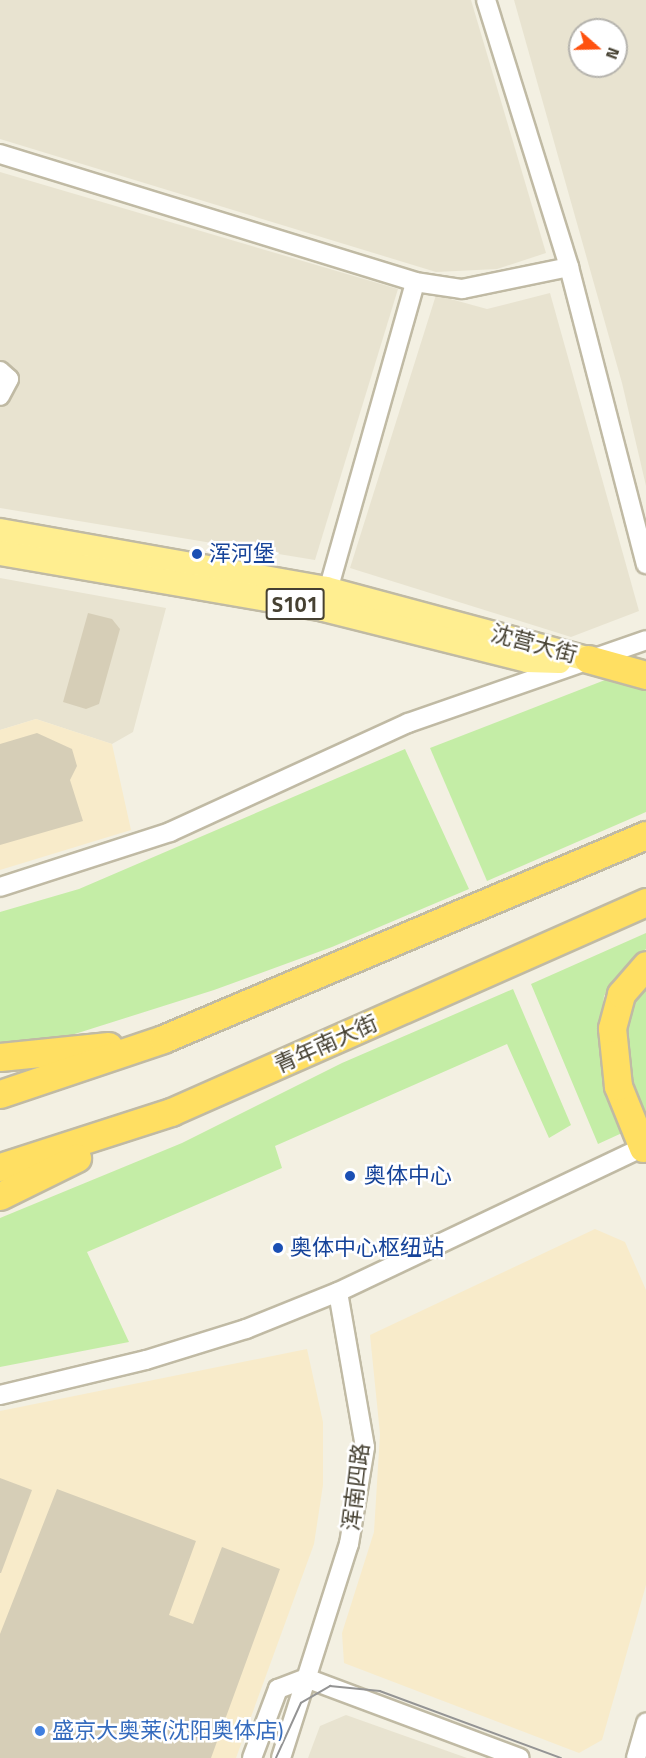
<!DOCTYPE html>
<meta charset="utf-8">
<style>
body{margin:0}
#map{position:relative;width:646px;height:1758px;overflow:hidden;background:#f3f0e2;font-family:"Titillium Web","Noto Sans SC",sans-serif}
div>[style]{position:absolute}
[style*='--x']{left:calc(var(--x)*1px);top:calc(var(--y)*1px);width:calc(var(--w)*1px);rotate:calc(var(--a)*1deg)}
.residential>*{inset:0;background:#e8e3d0}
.commercial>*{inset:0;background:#f8ebca}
.green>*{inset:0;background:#c4eda6}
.building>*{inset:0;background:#d6ceb7}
.roads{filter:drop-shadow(2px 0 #c0baa4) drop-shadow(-2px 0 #c0baa4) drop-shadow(0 2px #c0baa4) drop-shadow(0 -2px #c0baa4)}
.minor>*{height:18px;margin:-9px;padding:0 9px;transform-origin:9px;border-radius:9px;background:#fff}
.major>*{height:24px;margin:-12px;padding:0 12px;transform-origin:12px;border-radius:12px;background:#ffee90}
.highway>*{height:27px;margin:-13.5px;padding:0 13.5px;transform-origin:13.5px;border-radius:13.5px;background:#ffdf62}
.tram>*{height:1.5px;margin:-0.75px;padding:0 0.75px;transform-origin:0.75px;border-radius:0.75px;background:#949494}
.dots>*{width:16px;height:16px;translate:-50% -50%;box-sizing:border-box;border:3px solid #fff;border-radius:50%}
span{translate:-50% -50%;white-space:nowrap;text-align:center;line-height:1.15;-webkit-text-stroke:5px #fff;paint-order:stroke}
.shield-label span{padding:2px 4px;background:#fff;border:2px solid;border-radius:4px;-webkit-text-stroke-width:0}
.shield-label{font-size:21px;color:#464132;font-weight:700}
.transit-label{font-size:22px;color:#164399}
.left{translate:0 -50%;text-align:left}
.street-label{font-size:22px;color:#464132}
.shop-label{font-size:22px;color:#366cbe}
.north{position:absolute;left:568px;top:18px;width:60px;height:60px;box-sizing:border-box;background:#fff;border:2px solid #b5b3ad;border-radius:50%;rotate:110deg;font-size:16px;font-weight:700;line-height:24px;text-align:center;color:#464132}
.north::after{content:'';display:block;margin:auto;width:21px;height:27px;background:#ff510e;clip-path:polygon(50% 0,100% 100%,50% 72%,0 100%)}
</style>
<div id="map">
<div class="residential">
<div style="clip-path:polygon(0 0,471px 0,546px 253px,497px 269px,436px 272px,0 139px)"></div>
<div style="clip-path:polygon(evenodd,514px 0,646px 0,646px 486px,622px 383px,514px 0,580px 30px,616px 30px,616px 66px,580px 66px,580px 30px)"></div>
<div style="clip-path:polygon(0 172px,398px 289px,315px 560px,0 508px)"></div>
<div style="clip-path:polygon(550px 293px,639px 611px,571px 637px,350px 568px,436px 295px,487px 309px)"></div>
<div style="clip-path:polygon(0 578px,166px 608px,133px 732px,112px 744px,36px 719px,0 730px)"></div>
<div style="clip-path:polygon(346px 1715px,467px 1758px,308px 1758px,320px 1726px)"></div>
</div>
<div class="commercial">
<div style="clip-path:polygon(36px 719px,112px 744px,131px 830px,0 870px,0 730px)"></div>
<div style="clip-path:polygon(595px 1229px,625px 1242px,646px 1290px,646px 1585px,602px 1740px,579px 1753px,344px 1663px,342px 1633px,374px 1532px,380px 1434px,370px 1335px)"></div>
<div style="clip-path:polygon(307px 1349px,323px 1422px,323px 1485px,314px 1544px,236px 1758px,0 1758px,0 1411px)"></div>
</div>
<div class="green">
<div style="clip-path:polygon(605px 680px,646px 691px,646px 812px,487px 881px,430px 748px)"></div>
<div style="clip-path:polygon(405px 749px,469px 889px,332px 947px,214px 990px,59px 1039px,0 1045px,0 912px,79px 889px)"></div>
<div style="clip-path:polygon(646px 933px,646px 949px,617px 976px,604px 996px,600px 1040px,605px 1080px,622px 1133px,598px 1144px,531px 984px)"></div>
<div style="clip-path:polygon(646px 980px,646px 1116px,625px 1058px,630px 1005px)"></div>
<div style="clip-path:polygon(513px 989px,571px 1125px,549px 1138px,507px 1044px,275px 1146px,282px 1168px,87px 1252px,129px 1342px,0 1367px,0 1218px,182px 1143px,342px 1063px)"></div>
</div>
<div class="building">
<div style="clip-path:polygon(88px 613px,112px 619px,120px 629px,99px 704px,86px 709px,63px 702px)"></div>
<div style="clip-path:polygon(37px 733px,72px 749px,77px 766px,70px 780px,83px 821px,0 845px,0 744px)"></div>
<div style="clip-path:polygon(0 1478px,32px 1490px,1px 1573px,0 1573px)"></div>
<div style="clip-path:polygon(57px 1489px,196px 1541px,169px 1615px,193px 1624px,222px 1547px,280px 1569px,211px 1758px,0 1758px,0 1634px)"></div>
</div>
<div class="roads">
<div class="minor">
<div style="--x:486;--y:0;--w:280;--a:72.7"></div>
<div style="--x:569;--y:267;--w:307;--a:75.5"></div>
<div style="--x:0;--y:154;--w:434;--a:17.1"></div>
<div style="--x:415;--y:282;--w:48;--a:8.5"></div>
<div style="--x:462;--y:289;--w:109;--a:-11.6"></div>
<div style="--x:0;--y:371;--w:12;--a:42"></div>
<div style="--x:9;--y:379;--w:19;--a:118"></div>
<div style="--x:325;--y:601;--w:331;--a:-74.2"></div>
<div style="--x:0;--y:887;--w:179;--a:-17.9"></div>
<div style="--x:170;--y:832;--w:262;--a:-24.6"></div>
<div style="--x:408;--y:723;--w:252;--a:-19.2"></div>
<div style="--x:0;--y:1395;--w:150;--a:-13.5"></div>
<div style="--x:146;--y:1360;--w:105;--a:-17.2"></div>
<div style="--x:246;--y:1329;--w:99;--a:-21.9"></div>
<div style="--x:338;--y:1292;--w:341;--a:-25.4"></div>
<div style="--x:306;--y:1678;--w:228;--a:20.5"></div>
<div style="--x:252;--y:1758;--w:74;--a:-69.4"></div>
<div style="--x:278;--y:1689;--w:30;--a:-21"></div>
<div style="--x:281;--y:1758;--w:225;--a:-72.4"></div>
<div style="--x:349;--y:1544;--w:98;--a:-80.6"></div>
<div style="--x:365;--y:1447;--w:157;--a:-99.9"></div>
<div style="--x:636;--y:1758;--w:37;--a:-74"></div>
</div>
<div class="major">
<div style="--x:0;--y:531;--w:331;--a:10.1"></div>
<div style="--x:326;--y:589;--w:271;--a:15"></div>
<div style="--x:0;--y:553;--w:329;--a:9.8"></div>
<div style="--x:324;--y:609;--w:209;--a:14.1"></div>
<div style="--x:527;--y:660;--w:32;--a:2"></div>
</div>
<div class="highway">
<div style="--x:588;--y:659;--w:60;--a:15.4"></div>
<div style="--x:0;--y:1057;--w:109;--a:-5.8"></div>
<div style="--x:0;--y:1094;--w:172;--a:-18.6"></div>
<div style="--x:163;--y:1039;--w:524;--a:-22.9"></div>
<div style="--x:643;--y:1148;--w:67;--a:-112"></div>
<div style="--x:618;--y:1086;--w:58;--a:-95.9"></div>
<div style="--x:612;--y:1028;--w:35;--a:-75"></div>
<div style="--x:621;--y:994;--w:38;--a:-49"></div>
<div style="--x:0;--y:1167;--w:180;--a:-17.8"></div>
<div style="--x:171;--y:1112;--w:519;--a:-23.85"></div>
<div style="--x:0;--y:1196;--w:86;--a:-26.3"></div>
</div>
</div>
<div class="tram">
<div style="--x:276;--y:1758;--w:60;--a:-65.6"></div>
<div style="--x:301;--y:1703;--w:34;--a:-30"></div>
<div style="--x:330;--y:1686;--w:50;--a:5.7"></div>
<div style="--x:380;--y:1691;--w:193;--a:20.3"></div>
</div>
<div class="dots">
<div style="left:197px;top:554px;background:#1a4fb4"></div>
<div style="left:350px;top:1176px;background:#1a4fb4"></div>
<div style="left:278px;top:1248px;background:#1a4fb4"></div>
<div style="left:40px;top:1731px;background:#3f7fe0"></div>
</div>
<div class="shield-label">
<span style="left:295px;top:604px">S101</span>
</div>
<div class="transit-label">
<span class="left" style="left:209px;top:554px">浑河堡</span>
<span class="left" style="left:364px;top:1176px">奥体中心</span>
<span class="left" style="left:290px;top:1248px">奥体中心枢纽站</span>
</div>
<div class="street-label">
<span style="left:534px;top:644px;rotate:15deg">沈营大街</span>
<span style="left:326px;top:1044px;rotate:-24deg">青年南大街</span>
<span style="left:356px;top:1487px;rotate:-83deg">浑南四路</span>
</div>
<div class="shop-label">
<span class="left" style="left:52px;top:1731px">盛京大奥莱(沈阳奥体店)</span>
</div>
<div class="north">N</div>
</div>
